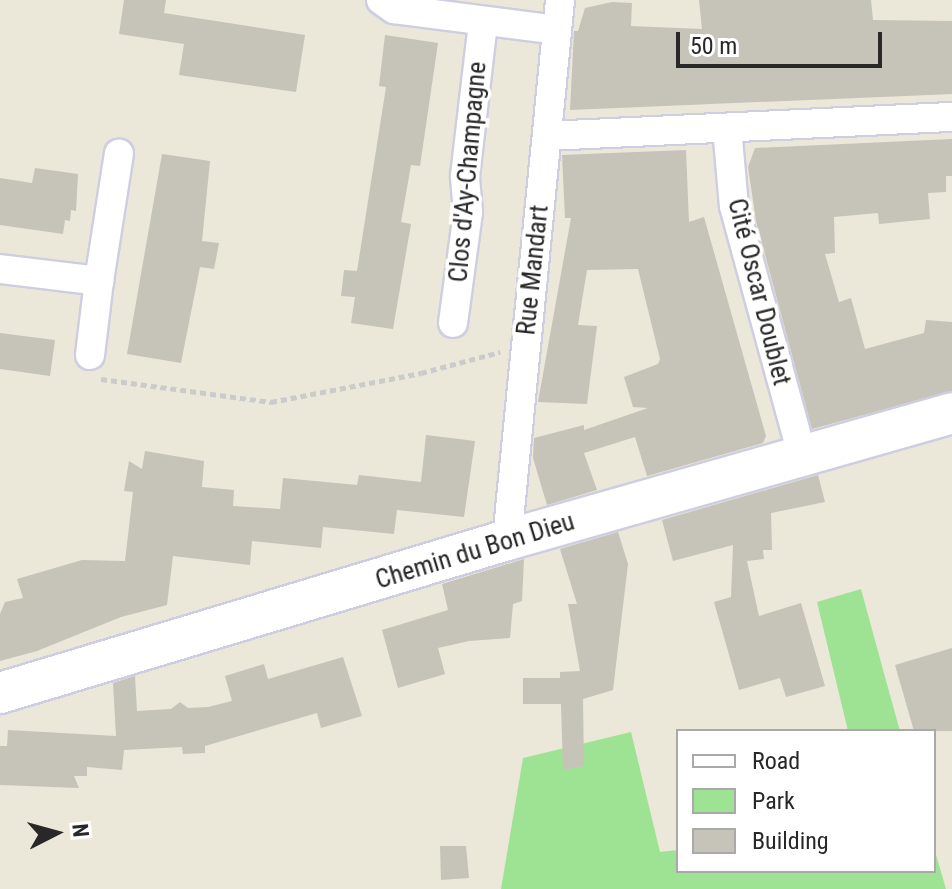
<!DOCTYPE html>
<meta charset="utf-8">
<style>
body{margin:0}
#map{position:relative;width:952px;height:889px;overflow:hidden;background:#ebe7d9;font-family:"Roboto Condensed",sans-serif}
div>[style]{position:absolute}
[style*='--x']{left:calc(var(--x)*1px);top:calc(var(--y)*1px);width:calc(var(--w)*1px);rotate:calc(var(--a)*1deg)}
.green>*{inset:0;background:#9ee393}
.building>*{inset:0;background:#c6c3b9}
.path>*{height:5px;margin-top:-2.5px;transform-origin:0;background:repeating-linear-gradient(90deg,#cbcbcb 0 6px,transparent 0 10px)}
.roads{filter:drop-shadow(2px 0 #cecee2) drop-shadow(-2px 0 #cecee2) drop-shadow(0 2px #cecee2) drop-shadow(0 -2px #cecee2)}
.street>*{height:28px;margin:-14px;padding:0 14px;transform-origin:14px;border-radius:14px;background:#fff}
.secondary>*{height:40px;margin:-20px;padding:0 20px;transform-origin:20px;border-radius:20px;background:#fff}
span{translate:-50% -50%;white-space:nowrap;text-align:center;line-height:1.15;-webkit-text-stroke:7px #fff;paint-order:stroke}
.street-label{font-size:26px;color:#282828}
.legend{position:absolute;left:676px;top:729px;width:260px;height:144px;box-sizing:border-box;background:#fff;border:2px solid #a9a9a9;margin:0;padding:10px 14px;list-style:none;font-size:24px;color:#282828}
.legend li{display:flex;align-items:center;gap:16px;height:40px}
.legend b{width:40px;border:2px solid #a9a9a9}
.north{position:absolute;left:16px;top:793px;width:80px;height:80px;-webkit-text-stroke:6px #fff;paint-order:stroke;rotate:84deg;font-size:22px;font-weight:700;line-height:32px;text-align:center;color:#282828}
.north::after{content:'';display:block;margin:auto;width:28px;height:36px;background:#282828;clip-path:polygon(50% 0,100% 100%,50% 72%,0 100%)}
.scale{position:absolute;left:676px;top:32px;width:206px;height:36px;box-sizing:border-box;border:4px solid #282828;border-top:0;padding-left:10px;font-size:24px;line-height:28px;white-space:nowrap;color:#282828;-webkit-text-stroke:6px #fff;paint-order:stroke}
</style>
<div id="map">
<div class="green">
<div style="clip-path:polygon(861px 589px,885px 677px,900px 731px,848px 731px,817px 602px)"></div>
<div style="clip-path:polygon(631px 732px,660px 852px,678px 850px,678px 871px,934px 871px,934px 848px,946px 889px,501px 889px,523px 758px)"></div>
</div>
<div class="building">
<div style="clip-path:polygon(124px 0,166px 0,164px 13px,305px 35px,296px 92px,179px 75px,184px 44px,119px 34px)"></div>
<div style="clip-path:polygon(699px 0,871px 0,873px 20px,952px 21px,952px 94px,570px 110px,574px 31px,578px 31px,585px 8px,612px 2px,632px 3px,631px 26px,702px 29px)"></div>
<div style="clip-path:polygon(385px 35px,438px 43px,420px 166px,411px 165px,401px 222px,411px 224px,393px 329px,351px 323px,355px 297px,341px 296px,344px 270px,357px 271px,386px 87px,379px 86px)"></div>
<div style="clip-path:polygon(952px 139px,952px 176px,946px 176px,946px 192px,928px 193px,930px 219px,879px 224px,878px 213px,834px 217px,835px 253px,825px 254px,839px 302px,851px 298px,865px 349px,924px 333px,926px 320px,952px 322px,952px 391px,812px 429px,756px 221px,748px 167px,755px 148px)"></div>
<div style="clip-path:polygon(686px 150px,689px 222px,704px 217px,766px 436px,763px 443px,647px 476px,635px 437px,584px 453px,597px 490px,547px 505px,533px 458px,534px 438px,584px 425px,584px 430px,648px 408px,633px 407px,624px 377px,658px 364px,660px 359px,638px 269px,587px 270px,578px 325px,597px 326px,587px 404px,538px 402px,571px 218px,565px 218px,562px 155px)"></div>
<div style="clip-path:polygon(162px 154px,210px 161px,202px 241px,219px 243px,214px 269px,200px 267px,181px 363px,127px 354px)"></div>
<div style="clip-path:polygon(35px 168px,78px 174px,76px 211px,71px 210px,70px 221px,65px 220px,63px 234px,0 225px,0 178px,32px 183px)"></div>
<div style="clip-path:polygon(0 333px,55px 340px,50px 376px,0 369px)"></div>
<div style="clip-path:polygon(426px 435px,475px 441px,464px 517px,397px 510px,394px 534px,323px 527px,321px 548px,252px 541px,250px 565px,173px 556px,167px 605px,121px 617px,37px 651px,0 661px,0 614px,5px 602px,23px 598px,17px 579px,82px 560px,125px 561px,133px 492px,124px 491px,129px 461px,142px 469px,145px 451px,204px 461px,202px 487px,234px 490px,233px 506px,280px 509px,283px 478px,357px 485px,359px 475px,421px 482px)"></div>
<div style="clip-path:polygon(818px 475px,825px 502px,771px 513px,772px 550px,763px 550px,764px 559px,747px 561px,759px 616px,801px 603px,825px 686px,786px 697px,780px 678px,739px 690px,714px 602px,731px 597px,733px 545px,673px 561px,662px 520px)"></div>
<div style="clip-path:polygon(618px 532px,628px 564px,613px 690px,583px 699px,584px 766px,563px 770px,561px 704px,523px 704px,523px 678px,560px 678px,560px 672px,580px 671px,568px 604px,577px 604px,560px 549px)"></div>
<div style="clip-path:polygon(524px 559px,522px 601px,513px 604px,510px 638px,469px 641px,438px 648px,445px 674px,398px 688px,382px 630px,448px 610px,442px 584px)"></div>
<div style="clip-path:polygon(952px 648px,952px 731px,914px 731px,895px 665px)"></div>
<div style="clip-path:polygon(343px 657px,362px 716px,321px 728px,317px 713px,205px 746px,205px 753px,183px 754px,182px 747px,124px 750px,122px 770px,87px 767px,87px 776px,74px 776px,79px 788px,0 785px,0 746px,7px 746px,8px 730px,116px 736px,113px 683px,135px 676px,137px 711px,171px 709px,180px 702px,188px 708px,208px 707px,232px 701px,225px 676px,264px 664px,268px 679px)"></div>
<div style="clip-path:polygon(440px 846px,466px 846px,469px 878px,441px 880px)"></div>
</div>
<div class="path">
<div style="--x:101;--y:379;--w:172;--a:7.7"></div>
<div style="--x:271;--y:402;--w:153;--a:-10.9"></div>
<div style="--x:421;--y:373;--w:82;--a:-14.9"></div>
</div>
<div class="roads">
<div class="street">
<div style="--x:381;--y:0;--w:16;--a:35"></div>
<div style="--x:394;--y:9;--w:164;--a:7.3"></div>
<div style="--x:727;--y:128;--w:78;--a:84.9"></div>
<div style="--x:734;--y:206;--w:258;--a:74.7"></div>
<div style="--x:547;--y:136;--w:405;--a:-2.7"></div>
<div style="--x:0;--y:269;--w:100;--a:6.9"></div>
<div style="--x:99;--y:281;--w:129;--a:-81.1"></div>
<div style="--x:453;--y:323;--w:112;--a:-82.3"></div>
<div style="--x:468;--y:212;--w:36;--a:-95"></div>
<div style="--x:465;--y:176;--w:155;--a:-83.3"></div>
<div style="--x:90;--y:355;--w:75;--a:-83.1"></div>
<div style="--x:507;--y:540;--w:543;--a:-84.39"></div>
</div>
<div class="secondary">
<div style="--x:0;--y:693;--w:530;--a:-16.79"></div>
<div style="--x:507;--y:540;--w:463;--a:-15.9"></div>
</div>
</div>
<div class="street-label">
<span style="left:468px;top:172px;rotate:-85deg">Clos d'Ay-Champagne</span>
<span style="left:533px;top:270px;rotate:-84deg">Rue Mandart</span>
<span style="left:759px;top:292px;rotate:76deg">Cité Oscar Doublet</span>
<span style="left:475px;top:551px;rotate:-17deg">Chemin du Bon Dieu</span>
</div>
<ul class="legend">
<li><b style="height:10px;background:#fff"></b>Road</li>
<li><b style="height:22px;background:#9ee393"></b>Park</li>
<li><b style="height:22px;background:#c6c3b9"></b>Building</li>
</ul>
<div class="north">N</div>
<div class="scale">50 m</div>
</div>
